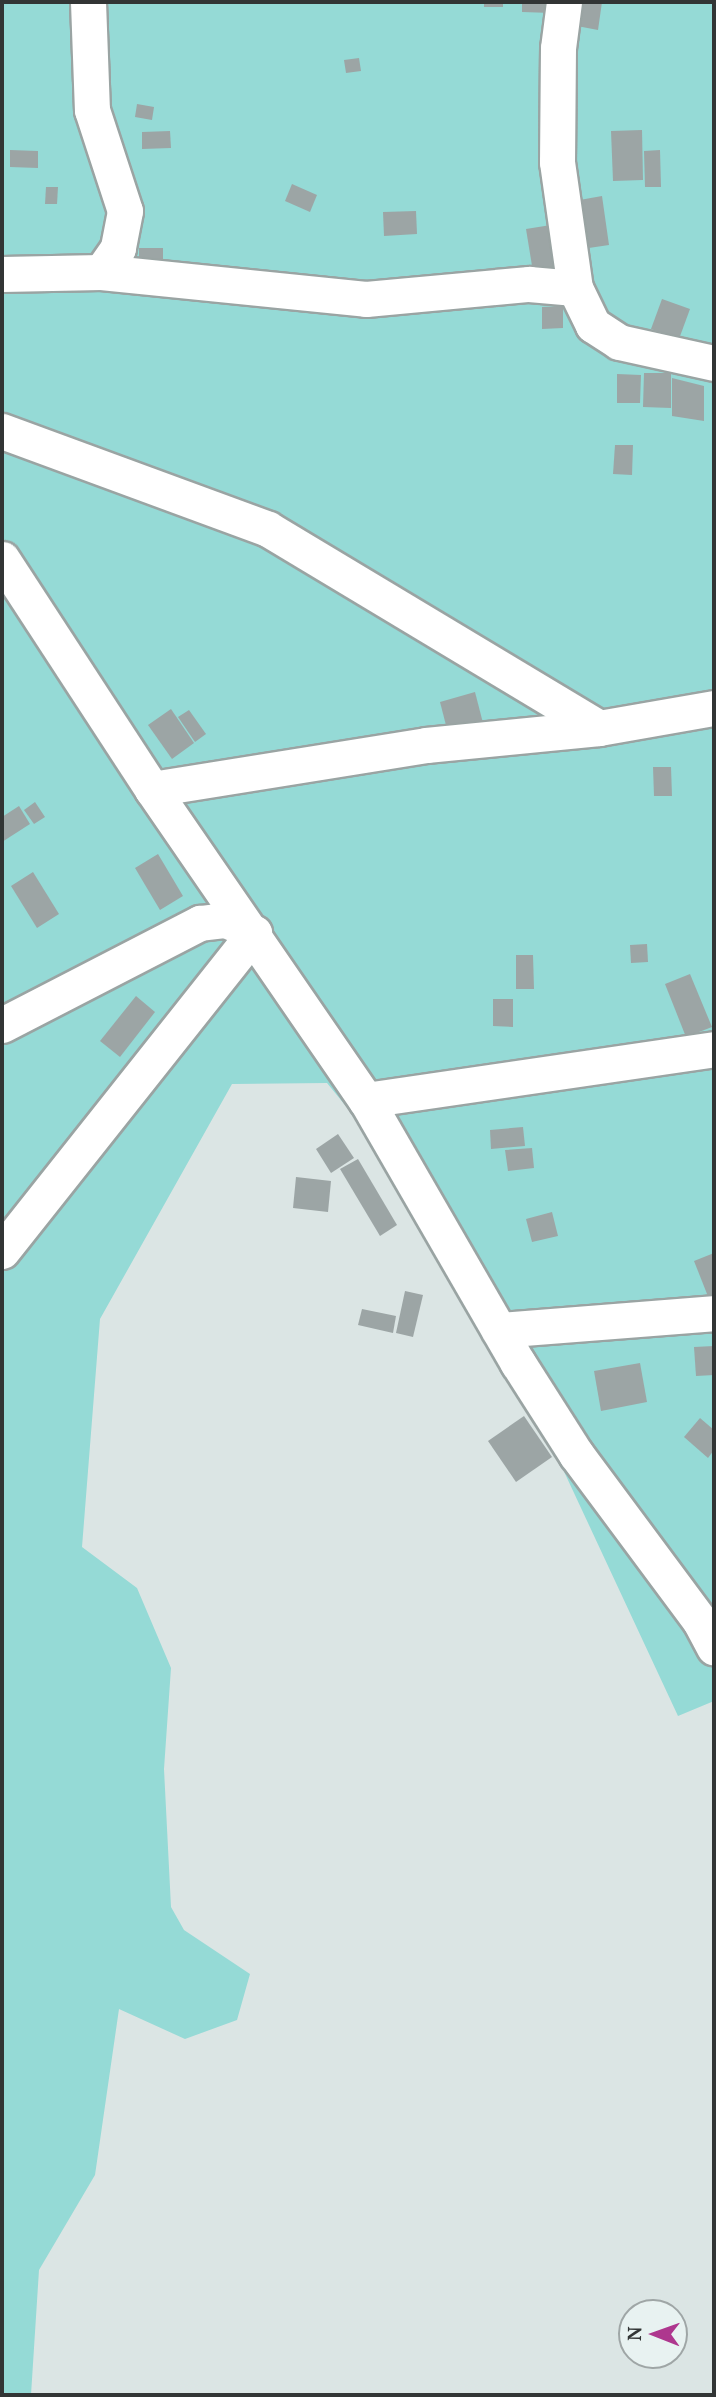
<!DOCTYPE html>
<style>
body{margin:0}
#map{position:relative;width:716px;height:2397px;overflow:hidden;background:#dbe5e4;font-family:"PT Serif",serif}
div>[style]{position:absolute}
[style*='--x']{left:calc(var(--x)*1px);top:calc(var(--y)*1px);width:calc(var(--w)*1px);rotate:calc(var(--a)*1deg)}
.green>*{inset:0;background:#95dad6}
.building>*{inset:0;background:#9ca5a5}
.roads{filter:drop-shadow(2px 0 #9aa4a3) drop-shadow(-2px 0 #9aa4a3) drop-shadow(0 2px #9aa4a3) drop-shadow(0 -2px #9aa4a3)}
.minor>*{height:35px;margin:-17.5px;padding:0 17.5px;transform-origin:17.5px;border-radius:17.5px;background:#fff}
span{translate:-50% -50%;white-space:nowrap;text-align:center;line-height:1.15;-webkit-text-stroke:7px #e8f2f1;paint-order:stroke}
.frame{position:absolute;inset:0;border:4px solid #323535;pointer-events:none}
.north{position:absolute;left:618px;top:2299px;width:70px;height:70px;box-sizing:border-box;background:#e8f2f1;border:2px solid #9fa6a6;border-radius:50%;rotate:271deg;font-size:19px;font-weight:700;line-height:28px;text-align:center;color:#323535}
.north::after{content:'';display:block;margin:auto;width:24px;height:32px;background:#ae378e;clip-path:polygon(50% 0,100% 100%,50% 72%,0 100%)}
</style>
<div id="map">
<div class="green">
<div style="clip-path:polygon(2px 2px,714px 2px,714px 1701px,678px 1716px,457px 1242px,327px 1083px,232px 1084px,100px 1319px,82px 1547px,137px 1588px,171px 1668px,164px 1769px,171px 1907px,184px 1930px,250px 1974px,237px 2020px,185px 2039px,119px 2009px,95px 2175px,39px 2270px,31px 2395px,2px 2395px)"></div>
</div>
<div class="building">
<div style="clip-path:polygon(484px 2px,503px 2px,503px 7px,484px 7px)"></div>
<div style="clip-path:polygon(522px 2px,552px 2px,552px 13px,522px 12px)"></div>
<div style="clip-path:polygon(580px 2px,602px 2px,598px 30px,577px 26px)"></div>
<div style="clip-path:polygon(359px 58px,361px 71px,346px 73px,344px 60px)"></div>
<div style="clip-path:polygon(137px 104px,154px 107px,152px 120px,135px 117px)"></div>
<div style="clip-path:polygon(642px 130px,643px 180px,613px 181px,611px 131px)"></div>
<div style="clip-path:polygon(170px 131px,171px 148px,142px 149px,142px 132px)"></div>
<div style="clip-path:polygon(10px 150px,38px 151px,38px 168px,10px 167px)"></div>
<div style="clip-path:polygon(660px 150px,661px 187px,645px 187px,644px 151px)"></div>
<div style="clip-path:polygon(292px 184px,317px 195px,310px 212px,285px 201px)"></div>
<div style="clip-path:polygon(46px 187px,58px 187px,57px 204px,45px 204px)"></div>
<div style="clip-path:polygon(602px 196px,609px 245px,582px 249px,574px 201px)"></div>
<div style="clip-path:polygon(416px 211px,417px 234px,384px 236px,383px 212px)"></div>
<div style="clip-path:polygon(551px 225px,559px 274px,534px 278px,526px 229px)"></div>
<div style="clip-path:polygon(139px 248px,163px 248px,163px 265px,139px 264px)"></div>
<div style="clip-path:polygon(662px 299px,690px 309px,679px 339px,651px 329px)"></div>
<div style="clip-path:polygon(563px 306px,563px 328px,542px 329px,542px 307px)"></div>
<div style="clip-path:polygon(644px 373px,671px 373px,671px 408px,643px 407px)"></div>
<div style="clip-path:polygon(617px 374px,641px 375px,640px 403px,617px 403px)"></div>
<div style="clip-path:polygon(672px 378px,704px 386px,704px 421px,672px 416px)"></div>
<div style="clip-path:polygon(615px 445px,633px 445px,632px 475px,613px 474px)"></div>
<div style="clip-path:polygon(475px 692px,483px 723px,448px 733px,440px 702px)"></div>
<div style="clip-path:polygon(171px 709px,194px 743px,172px 759px,148px 725px)"></div>
<div style="clip-path:polygon(189px 710px,206px 734px,195px 742px,178px 717px)"></div>
<div style="clip-path:polygon(653px 767px,671px 767px,672px 796px,654px 796px)"></div>
<div style="clip-path:polygon(35px 802px,45px 817px,34px 824px,24px 810px)"></div>
<div style="clip-path:polygon(19px 806px,30px 824px,2px 842px,2px 817px)"></div>
<div style="clip-path:polygon(158px 854px,183px 896px,160px 910px,135px 868px)"></div>
<div style="clip-path:polygon(33px 872px,59px 914px,37px 928px,11px 886px)"></div>
<div style="clip-path:polygon(647px 944px,648px 962px,631px 963px,630px 945px)"></div>
<div style="clip-path:polygon(516px 955px,533px 955px,534px 989px,516px 989px)"></div>
<div style="clip-path:polygon(690px 974px,712px 1027px,686px 1037px,665px 984px)"></div>
<div style="clip-path:polygon(136px 996px,155px 1012px,120px 1057px,100px 1041px)"></div>
<div style="clip-path:polygon(493px 999px,513px 999px,513px 1027px,493px 1026px)"></div>
<div style="clip-path:polygon(523px 1127px,525px 1146px,491px 1149px,490px 1130px)"></div>
<div style="clip-path:polygon(338px 1134px,354px 1158px,331px 1173px,316px 1149px)"></div>
<div style="clip-path:polygon(532px 1148px,534px 1168px,508px 1171px,505px 1150px)"></div>
<div style="clip-path:polygon(358px 1159px,397px 1225px,380px 1236px,340px 1169px)"></div>
<div style="clip-path:polygon(296px 1177px,331px 1181px,328px 1212px,293px 1208px)"></div>
<div style="clip-path:polygon(552px 1212px,558px 1236px,532px 1242px,526px 1219px)"></div>
<div style="clip-path:polygon(714px 1253px,714px 1302px,711px 1304px,694px 1261px)"></div>
<div style="clip-path:polygon(405px 1291px,423px 1295px,413px 1337px,396px 1333px)"></div>
<div style="clip-path:polygon(362px 1309px,396px 1316px,393px 1333px,358px 1325px)"></div>
<div style="clip-path:polygon(714px 1346px,714px 1375px,696px 1376px,694px 1347px)"></div>
<div style="clip-path:polygon(640px 1363px,647px 1402px,601px 1411px,594px 1371px)"></div>
<div style="clip-path:polygon(524px 1416px,552px 1457px,516px 1482px,488px 1441px)"></div>
<div style="clip-path:polygon(700px 1418px,714px 1430px,714px 1450px,708px 1458px,684px 1437px)"></div>
</div>
<div class="roads">
<div class="minor">
<div style="--x:88;--y:2;--w:108;--a:87.9"></div>
<div style="--x:92;--y:110;--w:106;--a:71.9"></div>
<div style="--x:125;--y:211;--w:38;--a:101"></div>
<div style="--x:118;--y:248;--w:29;--a:125"></div>
<div style="--x:564;--y:2;--w:46;--a:97.4"></div>
<div style="--x:558;--y:48;--w:114;--a:90.5"></div>
<div style="--x:557;--y:162;--w:127;--a:81.9"></div>
<div style="--x:575;--y:288;--w:41;--a:64.1"></div>
<div style="--x:593;--y:325;--w:31;--a:33"></div>
<div style="--x:619;--y:342;--w:97;--a:12.5"></div>
<div style="--x:2;--y:274;--w:99;--a:-1.2"></div>
<div style="--x:101;--y:272;--w:266;--a:5.8"></div>
<div style="--x:366;--y:299;--w:164;--a:-5.3"></div>
<div style="--x:529;--y:284;--w:46;--a:5"></div>
<div style="--x:2;--y:431;--w:283;--a:20.2"></div>
<div style="--x:268;--y:529;--w:386;--a:31"></div>
<div style="--x:2;--y:559;--w:275;--a:56.9"></div>
<div style="--x:152;--y:789;--w:378;--a:55.5"></div>
<div style="--x:366;--y:1100;--w:304;--a:60"></div>
<div style="--x:518;--y:1363;--w:108;--a:57.5"></div>
<div style="--x:576;--y:1454;--w:208;--a:53.4"></div>
<div style="--x:700;--y:1621;--w:30;--a:62"></div>
<div style="--x:152;--y:789;--w:278;--a:-9.1"></div>
<div style="--x:426;--y:745;--w:174;--a:-5.6"></div>
<div style="--x:599;--y:728;--w:117;--a:-9.9"></div>
<div style="--x:2;--y:1025;--w:223;--a:-27.3"></div>
<div style="--x:200;--y:923;--w:26;--a:-7"></div>
<div style="--x:226;--y:920;--w:31;--a:25"></div>
<div style="--x:366;--y:1100;--w:352;--a:-8.3"></div>
<div style="--x:2;--y:1251;--w:406;--a:-51.6"></div>
<div style="--x:499;--y:1330;--w:216;--a:-4.5"></div>
</div>
</div>
<div class="frame"></div>
<div class="north">N</div>
</div>
